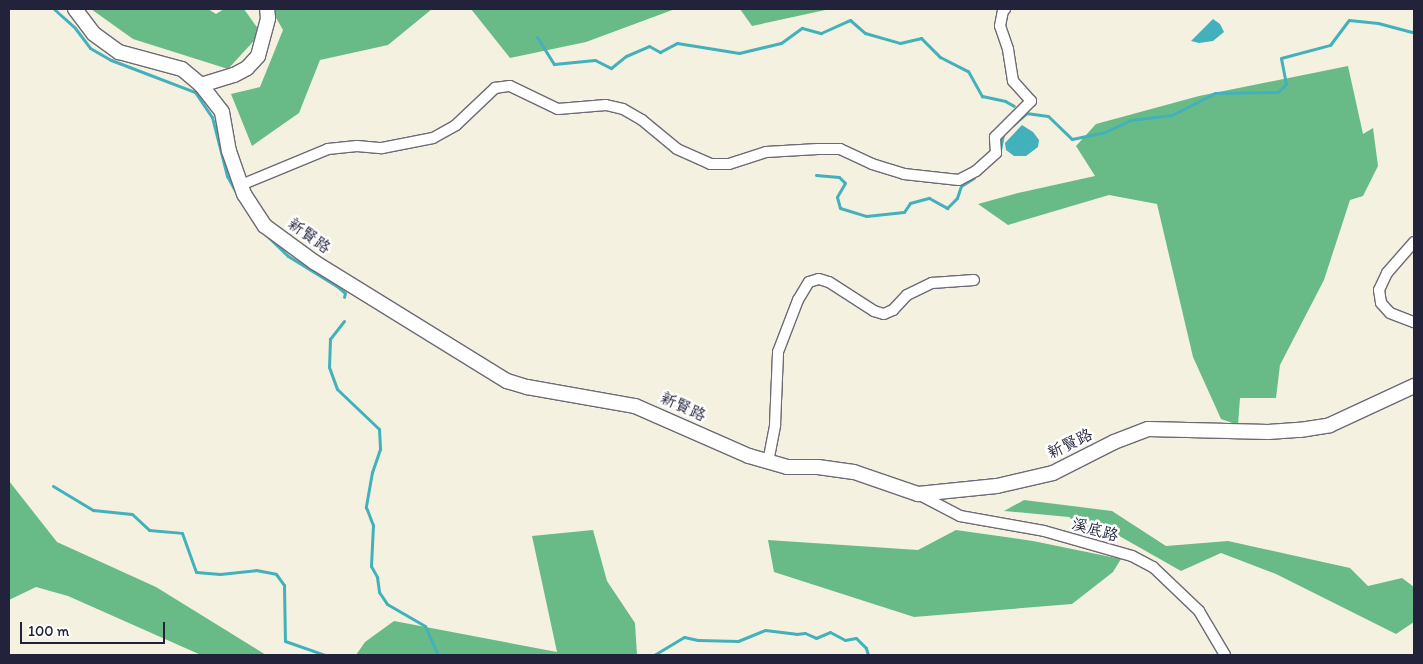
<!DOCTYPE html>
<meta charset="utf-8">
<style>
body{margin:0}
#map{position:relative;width:1423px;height:664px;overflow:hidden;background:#f5f1e1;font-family:Itim,"LXGW WenKai TC",sans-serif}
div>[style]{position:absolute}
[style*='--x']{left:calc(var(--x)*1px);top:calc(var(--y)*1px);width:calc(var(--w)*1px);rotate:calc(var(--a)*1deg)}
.forest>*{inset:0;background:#68bb87}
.water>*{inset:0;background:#42b1bc}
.stream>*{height:3px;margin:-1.5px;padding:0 1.5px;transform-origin:1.5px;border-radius:1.5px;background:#42b1bc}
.roads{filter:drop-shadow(1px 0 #6c6a75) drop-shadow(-1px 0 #6c6a75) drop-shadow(0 1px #6c6a75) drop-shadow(0 -1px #6c6a75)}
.street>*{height:10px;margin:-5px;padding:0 5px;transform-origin:5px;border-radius:5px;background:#fff}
.secondary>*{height:14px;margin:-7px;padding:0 7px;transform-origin:7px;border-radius:7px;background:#fff}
span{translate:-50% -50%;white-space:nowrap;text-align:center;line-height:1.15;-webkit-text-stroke:5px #fff;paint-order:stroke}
.street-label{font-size:16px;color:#22223b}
.frame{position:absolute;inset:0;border:10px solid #22223b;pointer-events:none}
.scale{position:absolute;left:20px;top:622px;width:145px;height:22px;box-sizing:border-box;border:2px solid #22223b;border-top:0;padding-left:6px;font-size:15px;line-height:18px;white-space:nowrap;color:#22223b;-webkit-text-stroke:4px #fff;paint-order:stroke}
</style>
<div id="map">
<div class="forest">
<div style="clip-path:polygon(91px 9px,208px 9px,216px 14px,224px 9px,244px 9px,261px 33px,228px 69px,133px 39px)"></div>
<div style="clip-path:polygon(271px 9px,432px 9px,388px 45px,320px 60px,299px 113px,252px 146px,231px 94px,260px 87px,283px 30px)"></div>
<div style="clip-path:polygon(471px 9px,675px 9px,586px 42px,510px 58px)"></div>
<div style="clip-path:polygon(740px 9px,830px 9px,752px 26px)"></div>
<div style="clip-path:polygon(1348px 66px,1363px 134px,1373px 128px,1378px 166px,1363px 196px,1350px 200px,1324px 280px,1280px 365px,1276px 398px,1240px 398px,1238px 425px,1221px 419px,1193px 357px,1157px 204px,1109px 195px,1008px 225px,978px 204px,1018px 193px,1095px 176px,1076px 146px,1096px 124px,1199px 96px)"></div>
<div style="clip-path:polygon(9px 481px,57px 542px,156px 587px,266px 655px,201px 655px,68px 596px,36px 587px,9px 600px)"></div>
<div style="clip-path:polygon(1024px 500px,1112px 511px,1166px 546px,1228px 541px,1350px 568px,1368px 586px,1402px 578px,1414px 587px,1414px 622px,1396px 634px,1276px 574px,1221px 553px,1181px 571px,1107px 529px,1084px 529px,1069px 517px,1004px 511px)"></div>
<div style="clip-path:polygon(593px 530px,607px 581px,635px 623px,637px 655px,356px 655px,365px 642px,394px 621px,557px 652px,532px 536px)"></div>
<div style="clip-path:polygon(956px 530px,1033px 541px,1121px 559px,1113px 572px,1072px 604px,914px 617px,774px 572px,768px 540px,918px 550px)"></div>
</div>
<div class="water">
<div style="clip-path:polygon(1213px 19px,1220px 24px,1224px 32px,1213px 41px,1199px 43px,1191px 41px)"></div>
<div style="clip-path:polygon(1022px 125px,1033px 132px,1039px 140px,1038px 147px,1026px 156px,1014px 156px,1006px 150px,1005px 143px)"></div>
</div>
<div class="stream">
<div style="--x:54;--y:9;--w:28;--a:42"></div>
<div style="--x:75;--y:28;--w:25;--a:53"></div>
<div style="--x:90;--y:48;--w:24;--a:30"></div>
<div style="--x:111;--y:60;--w:90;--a:20.9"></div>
<div style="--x:195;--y:92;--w:30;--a:56"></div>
<div style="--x:212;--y:117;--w:61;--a:75.7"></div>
<div style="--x:227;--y:176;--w:21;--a:61"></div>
<div style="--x:537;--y:37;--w:32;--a:58"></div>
<div style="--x:554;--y:64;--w:41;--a:-5.6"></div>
<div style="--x:595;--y:60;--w:18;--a:27"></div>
<div style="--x:611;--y:68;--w:19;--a:-39"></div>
<div style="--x:626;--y:56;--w:25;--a:-23"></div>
<div style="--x:649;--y:46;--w:13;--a:29"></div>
<div style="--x:660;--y:52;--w:19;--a:-28"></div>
<div style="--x:677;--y:43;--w:63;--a:9.2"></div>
<div style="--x:739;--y:53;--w:43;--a:-13.4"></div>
<div style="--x:781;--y:43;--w:26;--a:-36"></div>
<div style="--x:802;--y:28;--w:20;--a:15"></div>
<div style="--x:821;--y:33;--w:32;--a:-24"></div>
<div style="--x:850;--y:20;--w:20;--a:41"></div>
<div style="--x:865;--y:33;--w:36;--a:16"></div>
<div style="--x:900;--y:43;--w:22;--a:-13"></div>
<div style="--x:921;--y:38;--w:27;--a:45"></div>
<div style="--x:940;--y:57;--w:31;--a:27"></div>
<div style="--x:968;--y:71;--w:29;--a:61"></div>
<div style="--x:982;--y:96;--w:24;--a:12"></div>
<div style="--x:1005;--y:101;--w:10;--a:29"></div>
<div style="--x:1026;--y:113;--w:22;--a:8"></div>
<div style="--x:1048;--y:116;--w:33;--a:44"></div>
<div style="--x:1072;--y:139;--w:34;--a:-12"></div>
<div style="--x:1105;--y:132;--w:29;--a:-25"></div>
<div style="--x:1131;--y:120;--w:41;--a:-7"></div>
<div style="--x:1172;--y:115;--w:48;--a:-27.1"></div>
<div style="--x:1215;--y:93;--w:63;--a:-0.9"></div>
<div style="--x:1278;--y:92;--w:11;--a:-45"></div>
<div style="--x:1286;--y:84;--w:26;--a:-101"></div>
<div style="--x:1281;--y:58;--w:51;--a:-14.9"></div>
<div style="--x:1330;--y:45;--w:31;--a:-53"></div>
<div style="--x:1349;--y:20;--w:29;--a:6"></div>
<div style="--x:1378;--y:23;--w:35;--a:15"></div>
<div style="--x:1412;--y:32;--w:2;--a:-27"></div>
<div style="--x:1013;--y:125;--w:18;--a:-41"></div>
<div style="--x:1000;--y:150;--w:15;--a:-79"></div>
<div style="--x:816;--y:175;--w:23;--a:5"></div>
<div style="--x:839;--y:177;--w:8;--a:45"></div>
<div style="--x:845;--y:183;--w:16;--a:120"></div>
<div style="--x:837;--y:197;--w:11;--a:75"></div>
<div style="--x:840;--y:208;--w:27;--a:17"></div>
<div style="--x:866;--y:216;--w:38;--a:-6"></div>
<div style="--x:904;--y:212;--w:11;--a:-56"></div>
<div style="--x:910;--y:203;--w:20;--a:-15"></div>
<div style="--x:929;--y:198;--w:21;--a:29"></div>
<div style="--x:947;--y:208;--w:14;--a:-45"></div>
<div style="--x:957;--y:198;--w:13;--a:-72"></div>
<div style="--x:961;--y:186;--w:15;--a:-32"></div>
<div style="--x:261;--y:230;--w:37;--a:44"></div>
<div style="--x:288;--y:256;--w:59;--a:31.8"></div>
<div style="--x:338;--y:287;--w:9;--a:41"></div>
<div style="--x:345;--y:293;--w:4;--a:104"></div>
<div style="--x:344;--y:321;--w:23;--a:128"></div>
<div style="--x:330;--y:339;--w:28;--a:92"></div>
<div style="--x:329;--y:367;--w:23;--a:70"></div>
<div style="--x:337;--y:389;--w:58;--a:43.6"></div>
<div style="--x:379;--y:429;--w:20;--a:87"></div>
<div style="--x:380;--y:449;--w:24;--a:109"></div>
<div style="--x:372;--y:472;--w:36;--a:100"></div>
<div style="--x:366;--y:507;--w:19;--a:69"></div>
<div style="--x:373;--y:525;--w:41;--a:92.8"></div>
<div style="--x:371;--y:566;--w:13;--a:61"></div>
<div style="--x:377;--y:577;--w:15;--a:82"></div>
<div style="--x:379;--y:592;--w:14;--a:56"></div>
<div style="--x:387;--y:604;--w:44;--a:30.1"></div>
<div style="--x:425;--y:626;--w:32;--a:66"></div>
<div style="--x:53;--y:486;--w:47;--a:31"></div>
<div style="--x:93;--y:510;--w:39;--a:6"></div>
<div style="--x:132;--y:514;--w:23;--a:43"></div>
<div style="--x:149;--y:530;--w:33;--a:5"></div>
<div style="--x:182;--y:533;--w:41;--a:70.3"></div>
<div style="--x:196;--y:572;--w:24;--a:5"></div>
<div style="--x:220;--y:574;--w:36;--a:-6"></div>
<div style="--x:256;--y:570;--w:20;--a:11"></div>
<div style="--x:276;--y:574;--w:14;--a:54"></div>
<div style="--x:284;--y:585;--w:56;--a:89"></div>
<div style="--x:285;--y:641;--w:42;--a:19.3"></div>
<div style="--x:654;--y:655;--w:35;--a:-31"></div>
<div style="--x:684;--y:637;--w:14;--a:12"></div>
<div style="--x:698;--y:640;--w:40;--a:1.4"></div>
<div style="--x:738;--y:641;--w:29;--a:-22"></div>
<div style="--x:765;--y:630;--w:31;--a:7"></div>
<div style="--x:796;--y:634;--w:9;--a:-6"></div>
<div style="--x:805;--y:633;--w:12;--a:24"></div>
<div style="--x:816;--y:638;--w:15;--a:-23"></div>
<div style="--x:830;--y:632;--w:17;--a:28"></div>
<div style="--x:845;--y:640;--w:11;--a:-10"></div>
<div style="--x:856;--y:638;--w:14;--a:45"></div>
<div style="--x:866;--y:648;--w:7;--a:74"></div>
</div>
<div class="roads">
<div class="street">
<div style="--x:241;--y:185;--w:94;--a:-22.5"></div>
<div style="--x:328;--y:149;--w:29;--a:-6"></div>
<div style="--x:357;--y:146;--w:25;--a:5"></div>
<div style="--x:382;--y:148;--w:52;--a:-11.1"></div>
<div style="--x:433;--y:138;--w:26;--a:-29"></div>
<div style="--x:456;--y:125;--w:54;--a:-43.5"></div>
<div style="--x:495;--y:88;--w:15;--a:-8"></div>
<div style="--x:510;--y:86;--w:53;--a:25.6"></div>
<div style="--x:558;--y:109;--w:48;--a:-4.8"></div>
<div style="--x:606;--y:105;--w:17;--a:13"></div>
<div style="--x:623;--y:109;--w:22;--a:30"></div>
<div style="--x:642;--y:120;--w:45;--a:39.6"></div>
<div style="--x:677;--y:149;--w:36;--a:24"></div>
<div style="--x:710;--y:164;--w:19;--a:0"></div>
<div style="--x:729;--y:164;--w:39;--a:-18"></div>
<div style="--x:766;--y:152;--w:52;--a:-3.3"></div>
<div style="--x:818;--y:149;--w:22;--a:0"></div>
<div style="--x:840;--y:149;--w:35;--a:25"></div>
<div style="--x:872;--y:164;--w:34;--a:17"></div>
<div style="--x:904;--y:174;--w:55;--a:6.2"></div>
<div style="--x:959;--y:180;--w:19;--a:-28"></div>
<div style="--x:976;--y:171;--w:27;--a:-42"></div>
<div style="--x:996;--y:153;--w:16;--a:-94"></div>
<div style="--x:995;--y:137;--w:51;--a:-45"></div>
<div style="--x:1031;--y:101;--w:27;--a:-132"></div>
<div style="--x:1013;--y:81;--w:32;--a:-99"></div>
<div style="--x:1008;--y:49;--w:24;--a:-109"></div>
<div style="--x:1000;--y:26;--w:15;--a:-79"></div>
<div style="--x:1003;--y:11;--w:3;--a:-45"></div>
<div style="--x:1414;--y:242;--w:41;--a:131.1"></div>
<div style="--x:1387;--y:273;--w:19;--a:115"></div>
<div style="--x:1379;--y:290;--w:13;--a:81"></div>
<div style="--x:1381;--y:303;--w:13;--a:48"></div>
<div style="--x:1390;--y:313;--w:26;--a:21"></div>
<div style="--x:768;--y:462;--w:38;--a:-79"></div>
<div style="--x:775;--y:425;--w:73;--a:-87.6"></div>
<div style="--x:778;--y:352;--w:56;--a:-69"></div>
<div style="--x:798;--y:300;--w:21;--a:-59"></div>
<div style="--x:809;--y:282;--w:10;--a:-17"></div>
<div style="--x:819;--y:279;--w:10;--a:17"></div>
<div style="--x:829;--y:282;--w:54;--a:32.8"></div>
<div style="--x:874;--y:311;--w:10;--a:17"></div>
<div style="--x:884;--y:314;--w:10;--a:-24"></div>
<div style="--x:893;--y:310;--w:21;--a:-47"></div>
<div style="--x:907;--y:295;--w:28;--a:-26"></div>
<div style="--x:932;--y:283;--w:42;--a:-4.1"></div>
<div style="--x:918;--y:494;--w:47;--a:27.6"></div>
<div style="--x:960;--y:516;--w:85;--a:10.1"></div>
<div style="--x:1044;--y:531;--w:91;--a:15.9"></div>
<div style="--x:1132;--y:556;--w:24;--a:28"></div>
<div style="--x:1153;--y:567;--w:64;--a:43.7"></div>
<div style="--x:1199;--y:611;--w:51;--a:59.4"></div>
</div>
<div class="secondary">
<div style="--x:75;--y:9;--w:31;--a:53"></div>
<div style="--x:94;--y:34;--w:31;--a:36"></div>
<div style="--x:119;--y:52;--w:65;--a:15.1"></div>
<div style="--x:182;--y:69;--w:25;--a:40"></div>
<div style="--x:201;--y:85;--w:34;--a:52"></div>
<div style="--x:222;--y:112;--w:40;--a:80"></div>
<div style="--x:229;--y:151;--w:46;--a:70.8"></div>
<div style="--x:244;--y:194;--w:38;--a:57"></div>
<div style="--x:265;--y:226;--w:61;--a:36.3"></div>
<div style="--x:314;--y:262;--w:227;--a:31.7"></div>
<div style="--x:507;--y:381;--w:21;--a:17"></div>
<div style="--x:527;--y:387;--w:110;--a:10"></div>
<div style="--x:635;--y:406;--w:124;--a:23.7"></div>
<div style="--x:749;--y:456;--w:40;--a:16"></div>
<div style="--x:787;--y:467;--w:31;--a:0"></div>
<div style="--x:818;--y:467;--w:36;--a:8"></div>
<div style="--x:854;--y:472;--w:68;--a:19"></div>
<div style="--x:918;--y:494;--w:79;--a:-5.8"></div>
<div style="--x:997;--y:486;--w:57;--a:-13.1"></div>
<div style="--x:1053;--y:473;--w:68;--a:-26.9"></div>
<div style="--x:1114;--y:442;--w:36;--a:-21"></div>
<div style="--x:1148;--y:429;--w:120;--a:1.4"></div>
<div style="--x:1268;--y:432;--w:32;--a:-4"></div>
<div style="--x:1300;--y:430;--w:30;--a:-9"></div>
<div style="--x:1330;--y:425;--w:93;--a:-24.9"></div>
<div style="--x:201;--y:85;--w:34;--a:-17"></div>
<div style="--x:234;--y:75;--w:15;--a:-28"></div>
<div style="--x:247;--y:68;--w:16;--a:-47"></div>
<div style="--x:258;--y:56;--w:39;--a:-75"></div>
<div style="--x:268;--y:18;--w:9;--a:-96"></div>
</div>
</div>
<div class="street-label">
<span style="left:309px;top:236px;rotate:35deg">新賢路</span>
<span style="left:683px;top:407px;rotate:24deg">新賢路</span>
<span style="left:1070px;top:444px;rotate:-26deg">新賢路</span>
<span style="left:1095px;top:530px;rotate:16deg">溪底路</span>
</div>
<div class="frame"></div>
<div class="scale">100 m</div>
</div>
